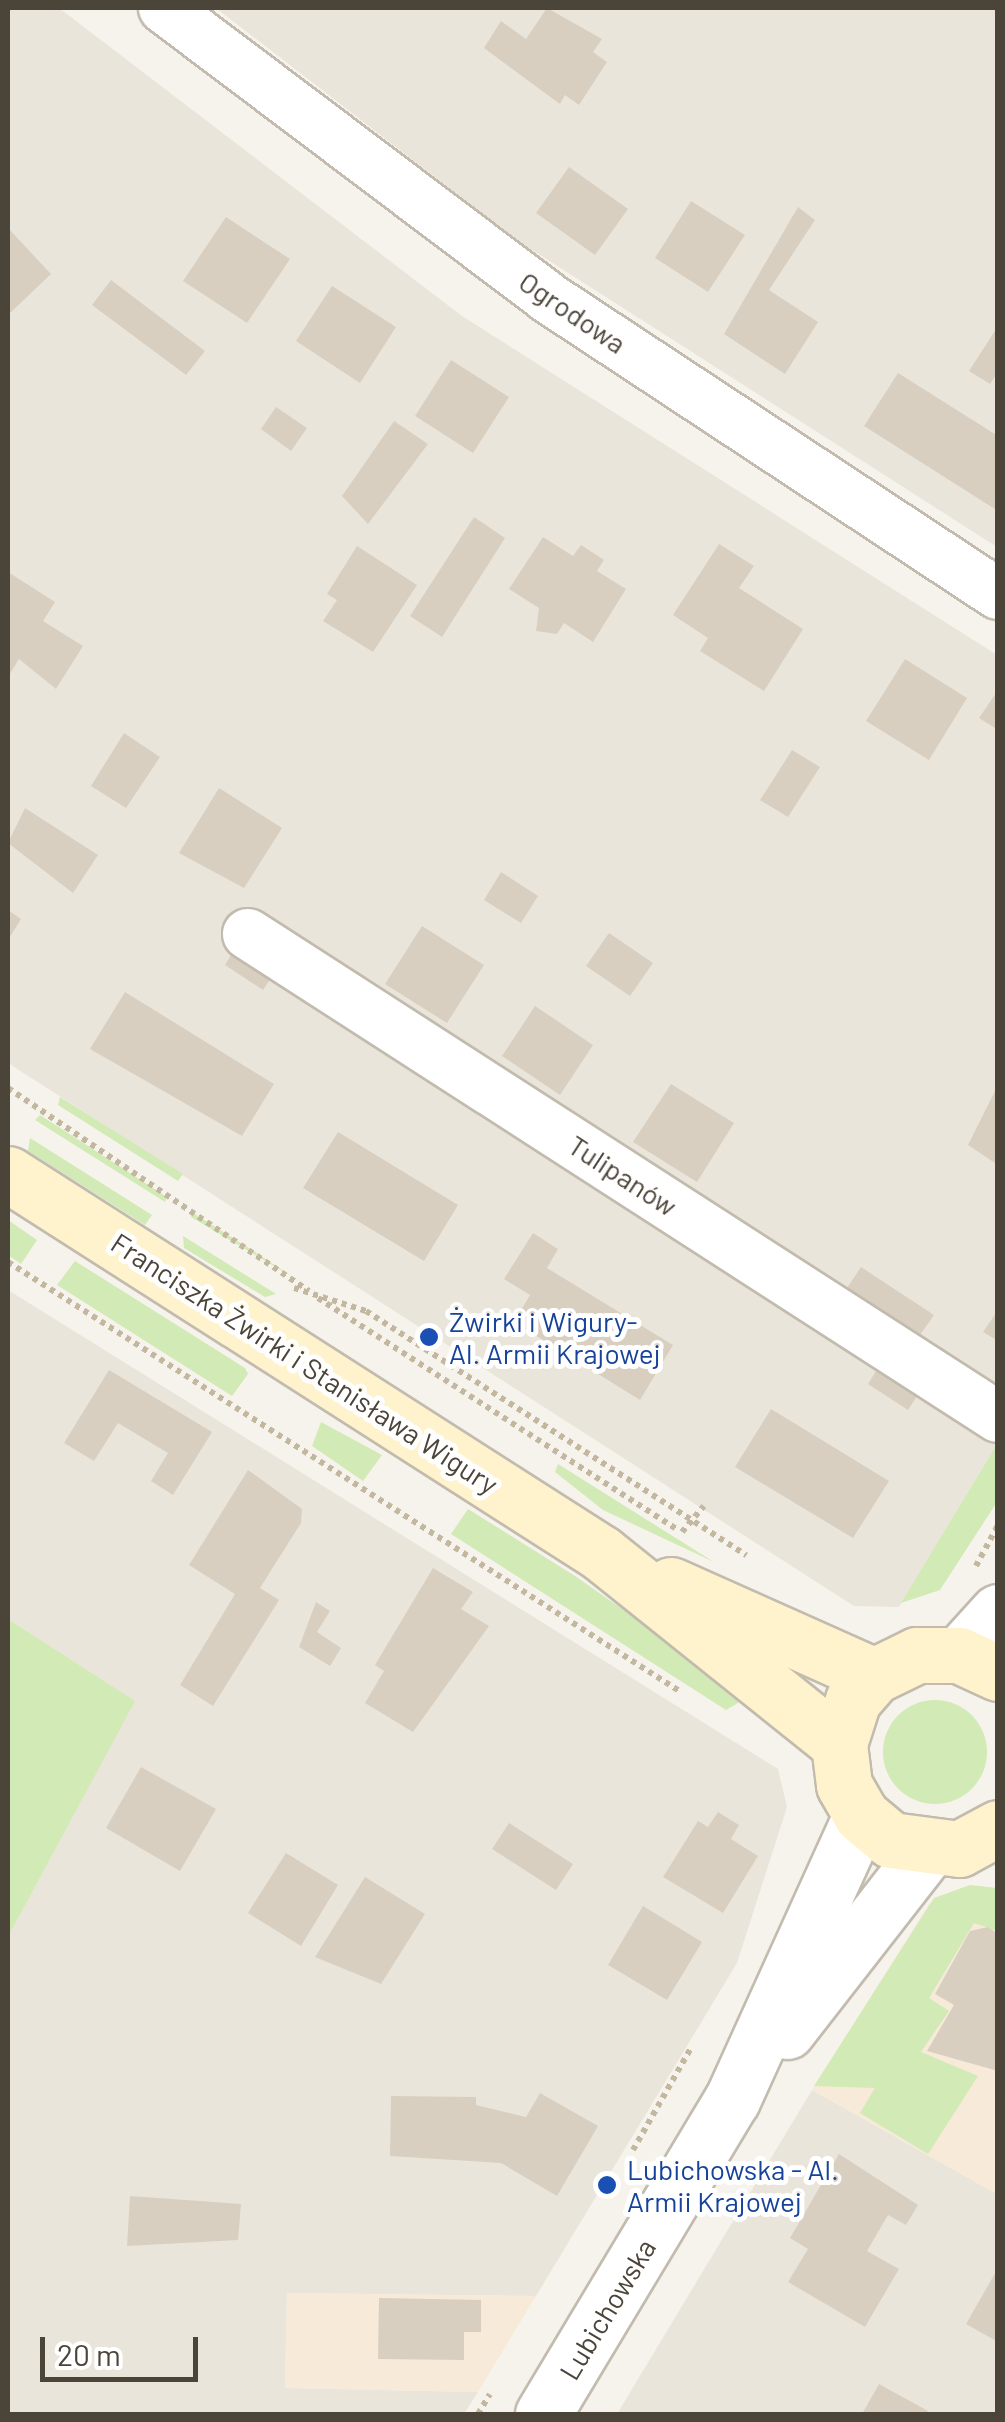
<!DOCTYPE html>
<meta charset="utf-8">
<style>
body{margin:0}
#map{position:relative;width:1005px;height:2422px;overflow:hidden;background:#f6f3ec;font-family:Barlow,sans-serif}
div>[style]{position:absolute}
[style*='--x']{left:calc(var(--x)*1px);top:calc(var(--y)*1px);width:calc(var(--w)*1px);rotate:calc(var(--a)*1deg)}
.residential>*{inset:0;background:#eae5da}
.commercial>*{inset:0;background:#f7ead8}
.green>*{inset:0;background:#d2eab5}
.round{border-radius:50%}
.building>*{inset:0;background:#d8cfc1}
.path>*{height:6px;margin-top:-3px;transform-origin:0;background:repeating-linear-gradient(90deg,#c4b79f 0 5px,transparent 0 10px)}
.roads{filter:drop-shadow(2px 0 #c2bbae) drop-shadow(-2px 0 #c2bbae) drop-shadow(0 2px #c2bbae) drop-shadow(0 -2px #c2bbae)}
.minor>*{height:50px;margin:-25px;padding:0 25px;transform-origin:25px;border-radius:25px;background:#fff}
.tertiary>*{height:55px;margin:-27.5px;padding:0 27.5px;transform-origin:27.5px;border-radius:27.5px;background:#fff}
.secondary>*{height:55px;margin:-27.5px;padding:0 27.5px;transform-origin:27.5px;border-radius:27.5px;background:#fff3cd}
.dots>*{width:28px;height:28px;translate:-50% -50%;box-sizing:border-box;border:5px solid #fff;border-radius:50%}
span{translate:-50% -50%;white-space:nowrap;text-align:center;line-height:1.15;-webkit-text-stroke:10px #fff;paint-order:stroke}
.street-label{font-size:28px;color:#4b4439}
.transit-label{font-size:28px;color:#164399}
.left{translate:0 -50%;text-align:left}
.frame{position:absolute;inset:0;border:10px solid #4b4439;pointer-events:none}
.scale{position:absolute;left:40px;top:2337px;width:158px;height:45px;box-sizing:border-box;border:5px solid #4b4439;border-top:0;padding-left:12px;font-size:30px;line-height:35px;white-space:nowrap;color:#4b4439;-webkit-text-stroke:8px #fff;paint-order:stroke}
</style>
<div id="map">
<div class="residential">
<div style="clip-path:polygon(8px 8px,59px 8px,462px 316px,997px 655px,997px 1444px,899px 1607px,854px 1606px,8px 1063px)"></div>
<div style="clip-path:polygon(216px 8px,997px 8px,997px 547px,515px 239px)"></div>
<div style="clip-path:polygon(8px 1290px,778px 1769px,787px 1807px,737px 1963px,536px 2296px,287px 2293px,285px 2388px,478px 2392px,464px 2414px,8px 2414px,8px 1937px,134px 1701px,8px 1619px)"></div>
<div style="clip-path:polygon(812px 2090px,997px 2194px,997px 2414px,617px 2414px)"></div>
</div>
<div class="commercial">
<div style="clip-path:polygon(997px 1893px,997px 2194px,812px 2090px,929px 1904px)"></div>
<div style="clip-path:polygon(287px 2293px,536px 2296px,478px 2392px,285px 2388px)"></div>
</div>
<div class="green">
<div style="clip-path:polygon(60px 1097px,183px 1174px,178px 1181px,58px 1105px)"></div>
<div style="clip-path:polygon(40px 1115px,167px 1197px,165px 1202px,35px 1120px)"></div>
<div style="clip-path:polygon(30px 1138px,152px 1215px,145px 1225px,28px 1151px)"></div>
<div style="clip-path:polygon(193px 1213px,249px 1248px,294px 1278px,191px 1217px)"></div>
<div style="clip-path:polygon(8px 1220px,37px 1240px,21px 1264px,8px 1255px)"></div>
<div style="clip-path:polygon(183px 1236px,276px 1294px,265px 1297px,184px 1248px)"></div>
<div style="clip-path:polygon(75px 1261px,245px 1368px,248px 1374px,232px 1396px,57px 1285px)"></div>
<div style="clip-path:polygon(321px 1422px,382px 1455px,363px 1481px,312px 1446px)"></div>
<div style="clip-path:polygon(997px 1444px,997px 1502px,940px 1590px,901px 1603px)"></div>
<div style="clip-path:polygon(558px 1464px,714px 1562px,603px 1510px,555px 1472px)"></div>
<div style="clip-path:polygon(468px 1509px,575px 1576px,748px 1697px,726px 1710px,451px 1534px)"></div>
<div style="clip-path:polygon(8px 1619px,135px 1701px,8px 1937px)"></div>
<div class="round" style="left:883px;top:1700px;width:104px;height:104px"></div>
<div style="clip-path:polygon(970px 1885px,997px 1888px,997px 1931px,974px 1923px,929px 1998px,949px 2011px,921px 2052px,978px 2076px,928px 2154px,860px 2113px,875px 2088px,814px 2086px,934px 1898px)"></div>
</div>
<div class="building">
<div style="clip-path:polygon(547px 8px,602px 39px,593px 52px,607px 62px,579px 105px,565px 95px,560px 104px,484px 48px,501px 21px,526px 39px)"></div>
<div style="clip-path:polygon(569px 167px,628px 209px,595px 255px,536px 213px)"></div>
<div style="clip-path:polygon(691px 201px,745px 235px,708px 292px,655px 258px)"></div>
<div style="clip-path:polygon(798px 207px,815px 220px,769px 290px,818px 322px,785px 374px,724px 334px)"></div>
<div style="clip-path:polygon(226px 217px,290px 259px,247px 323px,183px 281px)"></div>
<div style="clip-path:polygon(8px 228px,51px 274px,8px 315px)"></div>
<div style="clip-path:polygon(111px 280px,205px 351px,186px 375px,92px 305px)"></div>
<div style="clip-path:polygon(332px 286px,396px 327px,360px 383px,296px 341px)"></div>
<div style="clip-path:polygon(998px 326px,998px 372px,990px 384px,969px 371px)"></div>
<div style="clip-path:polygon(451px 360px,509px 397px,473px 453px,415px 416px)"></div>
<div style="clip-path:polygon(898px 373px,998px 436px,998px 511px,864px 426px)"></div>
<div style="clip-path:polygon(276px 407px,307px 428px,291px 451px,261px 429px)"></div>
<div style="clip-path:polygon(394px 421px,428px 444px,368px 524px,342px 496px)"></div>
<div style="clip-path:polygon(474px 517px,505px 538px,442px 637px,410px 616px)"></div>
<div style="clip-path:polygon(543px 537px,573px 556px,581px 545px,604px 560px,597px 571px,626px 589px,593px 642px,564px 623px,557px 634px,536px 631px,539px 608px,509px 589px)"></div>
<div style="clip-path:polygon(719px 544px,754px 566px,739px 588px,803px 629px,764px 691px,700px 651px,708px 638px,673px 615px)"></div>
<div style="clip-path:polygon(357px 546px,417px 585px,373px 652px,323px 621px,337px 600px,327px 594px)"></div>
<div style="clip-path:polygon(8px 572px,55px 602px,43px 621px,83px 646px,56px 689px,19px 659px,8px 677px)"></div>
<div style="clip-path:polygon(905px 659px,967px 698px,929px 760px,866px 721px)"></div>
<div style="clip-path:polygon(998px 690px,998px 730px,979px 718px)"></div>
<div style="clip-path:polygon(124px 733px,160px 757px,126px 808px,91px 786px)"></div>
<div style="clip-path:polygon(792px 750px,820px 767px,788px 817px,760px 800px)"></div>
<div style="clip-path:polygon(219px 788px,282px 828px,244px 888px,179px 853px)"></div>
<div style="clip-path:polygon(25px 808px,98px 855px,73px 893px,8px 843px)"></div>
<div style="clip-path:polygon(501px 872px,538px 896px,521px 923px,484px 900px)"></div>
<div style="clip-path:polygon(8px 910px,21px 919px,8px 940px)"></div>
<div style="clip-path:polygon(422px 926px,484px 965px,447px 1023px,385px 984px)"></div>
<div style="clip-path:polygon(609px 933px,653px 963px,630px 996px,586px 966px)"></div>
<div style="clip-path:polygon(237px 945px,276px 970px,263px 990px,225px 965px)"></div>
<div style="clip-path:polygon(125px 992px,274px 1084px,242px 1136px,90px 1049px)"></div>
<div style="clip-path:polygon(535px 1006px,593px 1045px,560px 1095px,502px 1056px)"></div>
<div style="clip-path:polygon(671px 1084px,734px 1123px,697px 1182px,633px 1142px)"></div>
<div style="clip-path:polygon(998px 1085px,998px 1165px,968px 1145px)"></div>
<div style="clip-path:polygon(338px 1132px,458px 1205px,424px 1261px,303px 1188px)"></div>
<div style="clip-path:polygon(533px 1233px,558px 1249px,547px 1268px,673px 1345px,640px 1400px,514px 1322px,530px 1295px,504px 1279px)"></div>
<div style="clip-path:polygon(861px 1267px,934px 1315px,911px 1348px,839px 1300px)"></div>
<div style="clip-path:polygon(998px 1310px,998px 1341px,983px 1332px)"></div>
<div style="clip-path:polygon(883px 1360px,923px 1387px,908px 1410px,868px 1384px)"></div>
<div style="clip-path:polygon(109px 1370px,212px 1432px,173px 1495px,151px 1481px,168px 1453px,118px 1423px,94px 1461px,64px 1443px)"></div>
<div style="clip-path:polygon(771px 1409px,889px 1481px,853px 1538px,735px 1467px)"></div>
<div style="clip-path:polygon(248px 1470px,302px 1509px,301px 1523px,260px 1588px,279px 1600px,213px 1706px,180px 1685px,235px 1594px,189px 1565px)"></div>
<div style="clip-path:polygon(433px 1568px,473px 1592px,461px 1609px,489px 1626px,413px 1732px,365px 1703px,384px 1671px,375px 1665px)"></div>
<div style="clip-path:polygon(316px 1602px,330px 1611px,317px 1632px,341px 1648px,330px 1666px,299px 1647px)"></div>
<div style="clip-path:polygon(141px 1767px,216px 1809px,180px 1871px,106px 1828px)"></div>
<div style="clip-path:polygon(718px 1812px,739px 1825px,731px 1839px,758px 1856px,723px 1913px,663px 1877px,698px 1821px,708px 1827px)"></div>
<div style="clip-path:polygon(509px 1823px,573px 1864px,556px 1890px,492px 1849px)"></div>
<div style="clip-path:polygon(286px 1853px,338px 1885px,301px 1946px,248px 1913px)"></div>
<div style="clip-path:polygon(365px 1877px,425px 1914px,381px 1984px,315px 1957px)"></div>
<div style="clip-path:polygon(643px 1906px,702px 1942px,667px 2000px,608px 1965px)"></div>
<div style="clip-path:polygon(988px 1927px,998px 1934px,998px 2071px,927px 2051px,954px 2005px,935px 1994px,970px 1931px)"></div>
<div style="clip-path:polygon(540px 2093px,598px 2126px,557px 2196px,501px 2163px,390px 2156px,391px 2096px,476px 2097px,476px 2105px,526px 2117px)"></div>
<div style="clip-path:polygon(839px 2154px,918px 2205px,906px 2225px,888px 2215px,867px 2251px,899px 2269px,865px 2327px,788px 2282px,808px 2249px,790px 2238px)"></div>
<div style="clip-path:polygon(130px 2196px,241px 2204px,238px 2240px,127px 2246px)"></div>
<div style="clip-path:polygon(998px 2268px,998px 2342px,966px 2324px)"></div>
<div style="clip-path:polygon(379px 2298px,481px 2300px,481px 2332px,464px 2332px,464px 2360px,378px 2359px)"></div>
<div style="clip-path:polygon(879px 2384px,928px 2411px,926px 2414px,862px 2414px)"></div>
</div>
<div class="path">
<div style="--x:8;--y:1088;--w:363;--a:34"></div>
<div style="--x:8;--y:1262;--w:799;--a:32.58"></div>
<div style="--x:294;--y:1288;--w:76;--a:17.7"></div>
<div style="--x:366;--y:1311;--w:452;--a:32.7"></div>
<div style="--x:318;--y:1298;--w:428;--a:32.8"></div>
<div style="--x:682;--y:1532;--w:34;--a:-50"></div>
<div style="--x:976;--y:1566;--w:47;--a:-61.8"></div>
<div style="--x:633;--y:2150;--w:117;--a:-60.4"></div>
<div style="--x:478;--y:2414;--w:23;--a:-59"></div>
</div>
<div class="roads">
<div class="minor">
<div style="--x:164;--y:8;--w:480;--a:37"></div>
<div style="--x:547;--y:297;--w:540;--a:33.37"></div>
<div style="--x:248;--y:934;--w:892;--a:32.78"></div>
</div>
<div class="tertiary">
<div style="--x:959;--y:1655;--w:58;--a:-47.8"></div>
<div style="--x:787;--y:2031;--w:229;--a:-52.1"></div>
<div style="--x:543;--y:2414;--w:366;--a:-59"></div>
<div style="--x:732;--y:2100;--w:313;--a:-65.6"></div>
</div>
<div class="secondary">
<div style="--x:8;--y:1174;--w:704;--a:32.58"></div>
<div style="--x:601;--y:1553;--w:305;--a:38.7"></div>
<div style="--x:671;--y:1585;--w:222;--a:24.1"></div>
<div style="--x:998;--y:1673;--w:43;--a:-155.2"></div>
<div style="--x:959;--y:1655;--w:42;--a:180"></div>
<div style="--x:917;--y:1655;--w:48;--a:154"></div>
<div style="--x:874;--y:1676;--w:32;--a:131"></div>
<div style="--x:853;--y:1700;--w:46;--a:107.7"></div>
<div style="--x:839;--y:1744;--w:41;--a:83"></div>
<div style="--x:844;--y:1785;--w:34;--a:60"></div>
<div style="--x:861;--y:1815;--w:39;--a:40"></div>
<div style="--x:891;--y:1840;--w:69;--a:7.5"></div>
<div style="--x:959;--y:1849;--w:44;--a:-28.3"></div>
</div>
</div>
<div class="dots">
<div style="left:429px;top:1337px;background:#1a4fb4"></div>
<div style="left:607px;top:2185px;background:#1a4fb4"></div>
</div>
<div class="street-label">
<span style="left:573px;top:312px;rotate:34deg">Ogrodowa</span>
<span style="left:623px;top:1175px;rotate:33deg">Tulipanów</span>
<span style="left:305px;top:1363px;rotate:33deg">Franciszka Żwirki i Stanisława Wigury</span>
<span style="left:607px;top:2309px;rotate:-59deg">Lubichowska</span>
</div>
<div class="transit-label">
<span class="left" style="left:449px;top:1337px">Żwirki i Wigury-<br>Al. Armii Krajowej</span>
<span class="left" style="left:627px;top:2185px">Lubichowska - Al.<br>Armii Krajowej</span>
</div>
<div class="frame"></div>
<div class="scale">20 m</div>
</div>
